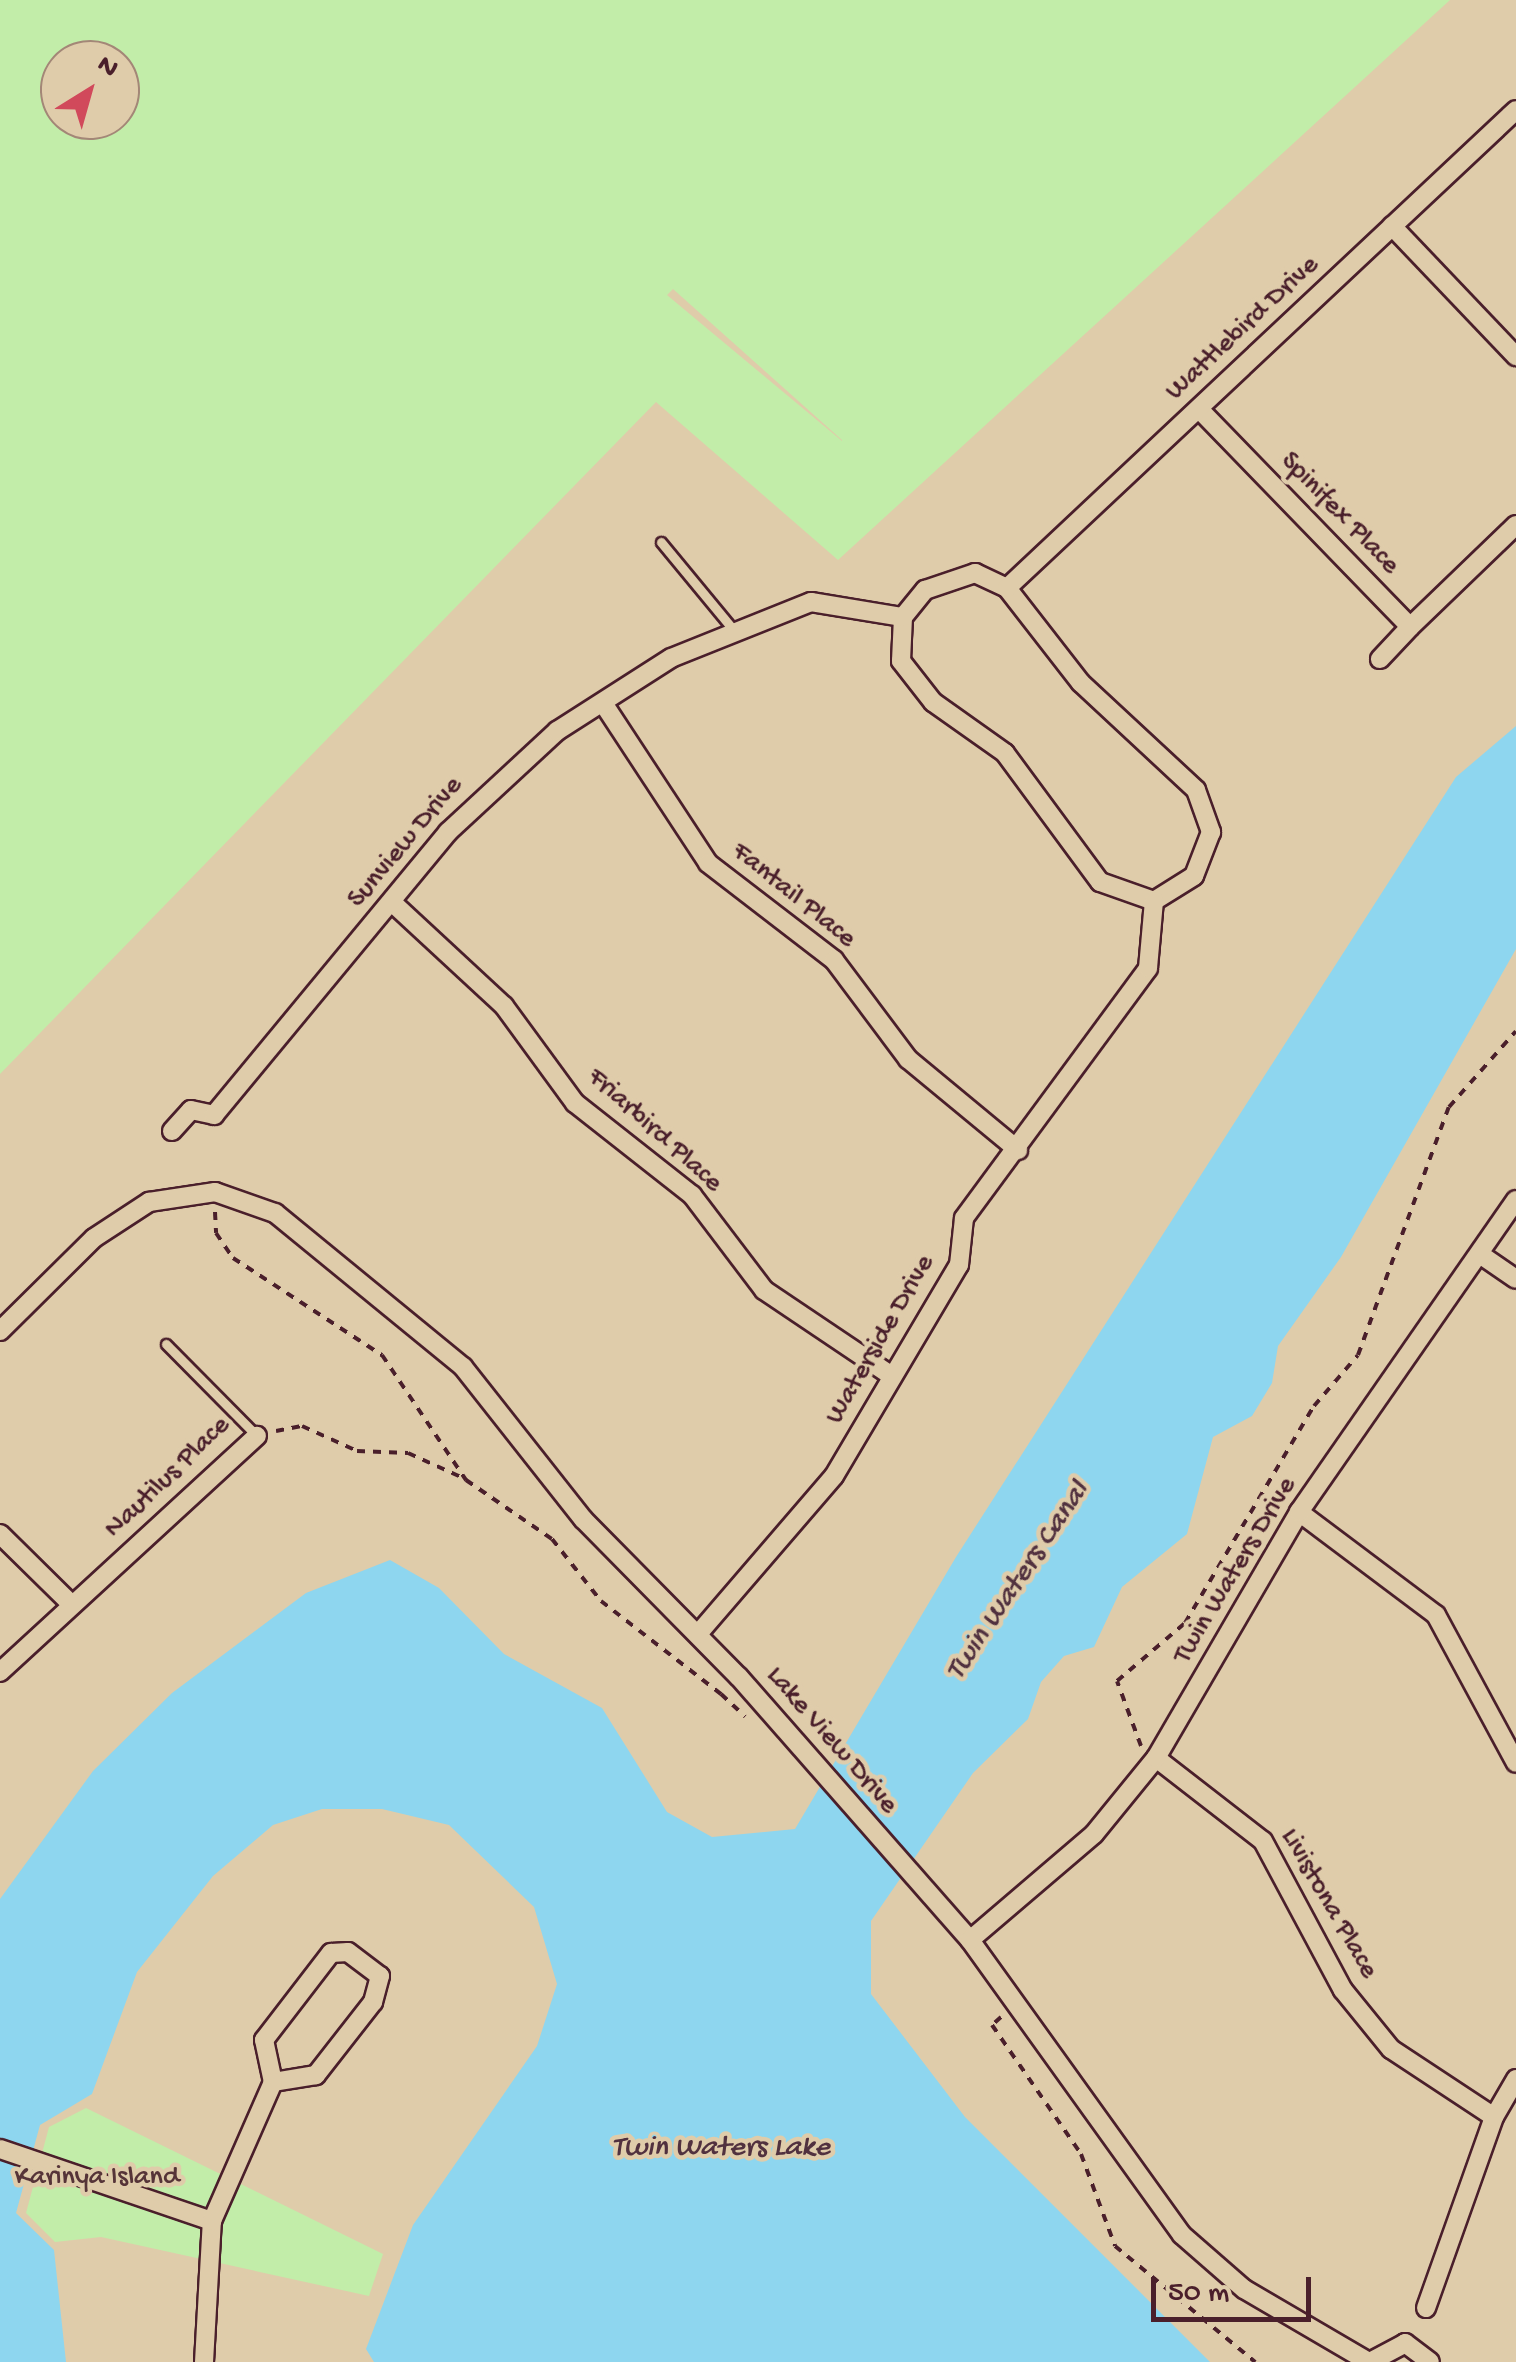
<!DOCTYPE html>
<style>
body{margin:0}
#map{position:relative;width:1516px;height:2362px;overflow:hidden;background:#dfccaa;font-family:"Gochi Hand",sans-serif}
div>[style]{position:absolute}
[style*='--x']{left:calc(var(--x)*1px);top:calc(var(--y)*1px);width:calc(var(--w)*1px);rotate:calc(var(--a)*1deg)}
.green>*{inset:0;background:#c2eda9}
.water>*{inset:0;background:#8ed6ef}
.path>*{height:4px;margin-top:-2px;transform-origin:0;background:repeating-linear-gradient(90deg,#4a1f2b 0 8px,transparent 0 16px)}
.roads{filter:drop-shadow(2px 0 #4a1f2b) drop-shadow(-2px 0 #4a1f2b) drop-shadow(0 2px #4a1f2b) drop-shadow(0 -2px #4a1f2b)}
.service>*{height:9px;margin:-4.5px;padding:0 4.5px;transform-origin:4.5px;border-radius:4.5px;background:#dfccaa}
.minor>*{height:18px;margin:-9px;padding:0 9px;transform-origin:9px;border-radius:9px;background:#dfccaa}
span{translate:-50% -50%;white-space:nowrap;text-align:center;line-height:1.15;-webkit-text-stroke:9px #dfccaa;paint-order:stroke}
.street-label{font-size:28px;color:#4a1f2b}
.park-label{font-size:28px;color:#563438}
.water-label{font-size:30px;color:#51313f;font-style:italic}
.north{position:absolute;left:40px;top:40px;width:100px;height:100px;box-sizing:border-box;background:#dfccaa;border:2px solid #a38777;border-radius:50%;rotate:37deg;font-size:28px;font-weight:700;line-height:40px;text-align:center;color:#4a1f2b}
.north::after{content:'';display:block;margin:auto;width:35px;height:45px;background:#d1495b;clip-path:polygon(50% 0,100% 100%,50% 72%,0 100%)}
.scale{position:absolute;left:1151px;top:2277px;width:160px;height:45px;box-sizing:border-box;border:5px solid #4a1f2b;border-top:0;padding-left:12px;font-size:30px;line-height:35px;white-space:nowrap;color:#4a1f2b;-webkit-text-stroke:8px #dfccaa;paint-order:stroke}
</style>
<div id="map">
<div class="green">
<div style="clip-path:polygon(evenodd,0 0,1450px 0,838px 560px,656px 402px,0 1074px,0 0,120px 60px,120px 120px,60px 120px,60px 60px,120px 60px,0 0,673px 289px,842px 440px,842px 441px,667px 295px,673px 289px)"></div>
<div style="clip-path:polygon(86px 2108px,383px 2254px,369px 2296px,101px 2237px,55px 2242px,26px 2213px,49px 2127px)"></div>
</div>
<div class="water">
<div style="clip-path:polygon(1516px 726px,1516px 949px,1341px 1257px,1278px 1346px,1272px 1383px,1252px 1416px,1213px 1437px,1187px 1534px,1122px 1587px,1094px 1647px,1064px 1656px,1041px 1682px,1028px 1719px,973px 1773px,871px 1921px,871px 1994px,965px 2117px,1210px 2362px,374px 2362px,366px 2349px,413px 2225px,537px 2046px,557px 1984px,534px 1907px,449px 1825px,382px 1809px,322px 1809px,273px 1825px,213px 1876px,137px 1972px,92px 2094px,40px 2125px,16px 2213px,54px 2250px,66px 2362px,0 2362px,0 1899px,93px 1771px,172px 1693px,306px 1593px,390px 1560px,439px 1588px,504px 1654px,602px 1708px,667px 1812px,712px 1837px,795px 1829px,956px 1557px,1456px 777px)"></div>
</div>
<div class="path">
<div style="--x:215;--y:1212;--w:21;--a:87"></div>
<div style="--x:216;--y:1233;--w:30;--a:56"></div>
<div style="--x:233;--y:1258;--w:178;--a:33.1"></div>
<div style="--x:382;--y:1355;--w:151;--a:56.1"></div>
<div style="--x:466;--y:1480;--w:104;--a:34.5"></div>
<div style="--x:552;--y:1539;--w:79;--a:51.7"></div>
<div style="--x:601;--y:1601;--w:152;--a:37.8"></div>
<div style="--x:276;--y:1431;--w:26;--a:-11"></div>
<div style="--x:302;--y:1426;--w:60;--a:24.4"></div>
<div style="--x:357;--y:1451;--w:51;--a:2.2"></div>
<div style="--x:408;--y:1453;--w:60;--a:24.4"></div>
<div style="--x:721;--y:1694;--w:33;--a:43"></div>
<div style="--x:1141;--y:1746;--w:69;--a:-110.3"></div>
<div style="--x:1117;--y:1681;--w:89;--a:-40.5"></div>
<div style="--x:1185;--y:1623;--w:252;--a:-59.3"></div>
<div style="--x:1314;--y:1406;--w:67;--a:-49.2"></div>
<div style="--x:1358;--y:1355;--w:264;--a:-69.9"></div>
<div style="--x:1449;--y:1107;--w:101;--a:-48.6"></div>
<div style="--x:1001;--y:2017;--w:12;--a:138"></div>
<div style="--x:992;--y:2025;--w:157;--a:55.4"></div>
<div style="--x:1081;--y:2154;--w:98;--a:69.7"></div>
<div style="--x:1115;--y:2246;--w:182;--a:39.6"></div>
</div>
<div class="roads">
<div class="service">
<div style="--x:661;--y:542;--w:112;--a:50.5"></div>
<div style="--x:166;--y:1344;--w:129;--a:45.3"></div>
</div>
<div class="minor">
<div style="--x:1392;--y:226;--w:180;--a:46.4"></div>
<div style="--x:1199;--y:409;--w:303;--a:45.9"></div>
<div style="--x:1410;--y:627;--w:44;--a:133.2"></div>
<div style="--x:975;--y:573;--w:35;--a:25"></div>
<div style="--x:1007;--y:588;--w:120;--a:52.1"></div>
<div style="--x:1081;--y:683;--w:157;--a:42.9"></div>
<div style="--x:1196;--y:790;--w:45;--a:70.3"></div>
<div style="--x:1211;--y:832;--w:47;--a:111.1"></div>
<div style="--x:1194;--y:876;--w:47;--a:148"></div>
<div style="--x:1154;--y:901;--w:57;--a:-160.6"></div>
<div style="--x:1100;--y:882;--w:160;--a:-126.4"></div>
<div style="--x:1005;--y:753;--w:88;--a:-144.7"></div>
<div style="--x:933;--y:702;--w:52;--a:-128"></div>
<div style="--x:901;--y:661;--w:44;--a:-87.4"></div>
<div style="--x:903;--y:617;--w:35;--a:-51"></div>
<div style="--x:925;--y:590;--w:53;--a:-18.8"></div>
<div style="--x:1007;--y:588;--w:698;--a:-43.2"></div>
<div style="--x:1410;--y:627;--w:147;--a:-43.9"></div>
<div style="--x:603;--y:703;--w:191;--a:56.7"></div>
<div style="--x:708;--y:863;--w:159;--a:37.6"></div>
<div style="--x:834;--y:960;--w:124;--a:53.2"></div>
<div style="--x:908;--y:1059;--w:143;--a:39.6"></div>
<div style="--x:396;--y:906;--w:147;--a:42.8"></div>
<div style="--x:504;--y:1006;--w:120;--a:53.8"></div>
<div style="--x:575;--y:1103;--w:149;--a:38.2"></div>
<div style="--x:692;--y:1195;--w:119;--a:52.8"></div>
<div style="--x:764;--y:1290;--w:154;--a:33.9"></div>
<div style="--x:172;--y:1131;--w:28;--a:-48"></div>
<div style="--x:191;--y:1110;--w:24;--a:12"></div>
<div style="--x:214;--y:1115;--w:367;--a:-50.4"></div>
<div style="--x:448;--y:832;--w:149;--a:-42.8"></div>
<div style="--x:557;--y:731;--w:135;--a:-32.6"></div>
<div style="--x:671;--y:658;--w:151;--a:-21.8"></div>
<div style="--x:811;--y:602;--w:93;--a:9.3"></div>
<div style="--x:1481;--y:1255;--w:42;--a:34.4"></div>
<div style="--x:0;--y:1331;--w:132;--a:-44.7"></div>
<div style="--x:94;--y:1238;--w:66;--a:-33.2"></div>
<div style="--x:149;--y:1202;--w:67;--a:-8.6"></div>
<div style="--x:215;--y:1192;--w:64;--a:19.3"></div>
<div style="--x:275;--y:1213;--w:243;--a:39.3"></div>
<div style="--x:463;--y:1367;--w:194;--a:51.7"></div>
<div style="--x:583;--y:1519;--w:222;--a:45.4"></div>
<div style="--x:739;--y:1677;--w:350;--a:48.7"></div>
<div style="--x:970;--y:1940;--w:363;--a:54.3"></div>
<div style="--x:1182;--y:2235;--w:82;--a:41.1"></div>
<div style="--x:1244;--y:2289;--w:145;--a:30.3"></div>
<div style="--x:1299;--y:1512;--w:171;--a:36.9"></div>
<div style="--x:1436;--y:1615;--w:168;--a:61.6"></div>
<div style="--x:0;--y:1534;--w:100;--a:44.6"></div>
<div style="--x:698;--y:1634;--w:208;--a:-49.3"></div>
<div style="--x:834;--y:1476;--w:245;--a:-59.4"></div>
<div style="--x:959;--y:1265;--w:47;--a:-83.9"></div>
<div style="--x:964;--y:1218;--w:310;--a:-53.6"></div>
<div style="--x:1148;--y:968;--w:67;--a:-84.9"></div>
<div style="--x:0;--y:1672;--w:349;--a:-42.6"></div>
<div style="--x:1156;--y:1758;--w:135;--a:37.8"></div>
<div style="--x:1263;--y:1841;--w:169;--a:61.8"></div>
<div style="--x:1343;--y:1990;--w:76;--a:50.9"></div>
<div style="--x:1391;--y:2049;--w:123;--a:33.4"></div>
<div style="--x:970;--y:1940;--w:163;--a:-40.5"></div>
<div style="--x:1094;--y:1834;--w:98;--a:-50.8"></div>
<div style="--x:1156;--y:1758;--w:285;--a:-59.8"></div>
<div style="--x:1299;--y:1512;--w:380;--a:-55.2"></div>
<div style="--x:348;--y:1952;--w:40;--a:37"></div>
<div style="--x:380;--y:1976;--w:27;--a:105"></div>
<div style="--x:373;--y:2002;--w:93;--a:128"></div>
<div style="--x:316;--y:2075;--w:44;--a:170.8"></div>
<div style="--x:273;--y:2082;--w:43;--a:-102.1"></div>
<div style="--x:264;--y:2040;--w:110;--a:-52.4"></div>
<div style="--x:331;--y:1953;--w:17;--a:-3"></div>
<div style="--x:0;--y:2149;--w:224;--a:18.8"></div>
<div style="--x:1426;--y:2308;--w:203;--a:-70.4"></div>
<div style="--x:1494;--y:2117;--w:44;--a:-59.9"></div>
<div style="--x:204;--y:2362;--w:141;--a:-86.8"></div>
<div style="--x:212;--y:2221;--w:152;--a:-66.3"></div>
<div style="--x:1370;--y:2362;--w:40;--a:-28"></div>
<div style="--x:1405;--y:2343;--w:31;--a:37"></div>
</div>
</div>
<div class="street-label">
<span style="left:1243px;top:329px;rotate:-43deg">Wattlebird Drive</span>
<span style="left:1339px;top:514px;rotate:46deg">Spinifex Place</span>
<span style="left:406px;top:843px;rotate:-50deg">Sunview Drive</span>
<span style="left:793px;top:896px;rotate:39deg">Fantail Place</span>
<span style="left:654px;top:1131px;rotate:42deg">Friarbird Place</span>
<span style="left:881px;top:1340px;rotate:-60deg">Waterside Drive</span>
<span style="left:168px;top:1478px;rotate:-44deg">Nautilus Place</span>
<span style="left:1236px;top:1571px;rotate:-59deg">Twin Waters Drive</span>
<span style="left:831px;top:1741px;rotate:49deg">Lake View Drive</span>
<span style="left:1328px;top:1904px;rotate:60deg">Livistona Place</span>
</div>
<div class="park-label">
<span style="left:97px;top:2178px">Karinya Island</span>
</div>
<div class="water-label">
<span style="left:1019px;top:1582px;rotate:-56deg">Twin Waters Canal</span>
<span style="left:721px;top:2149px">Twin Waters Lake</span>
</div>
<div class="north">N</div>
<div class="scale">50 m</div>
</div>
